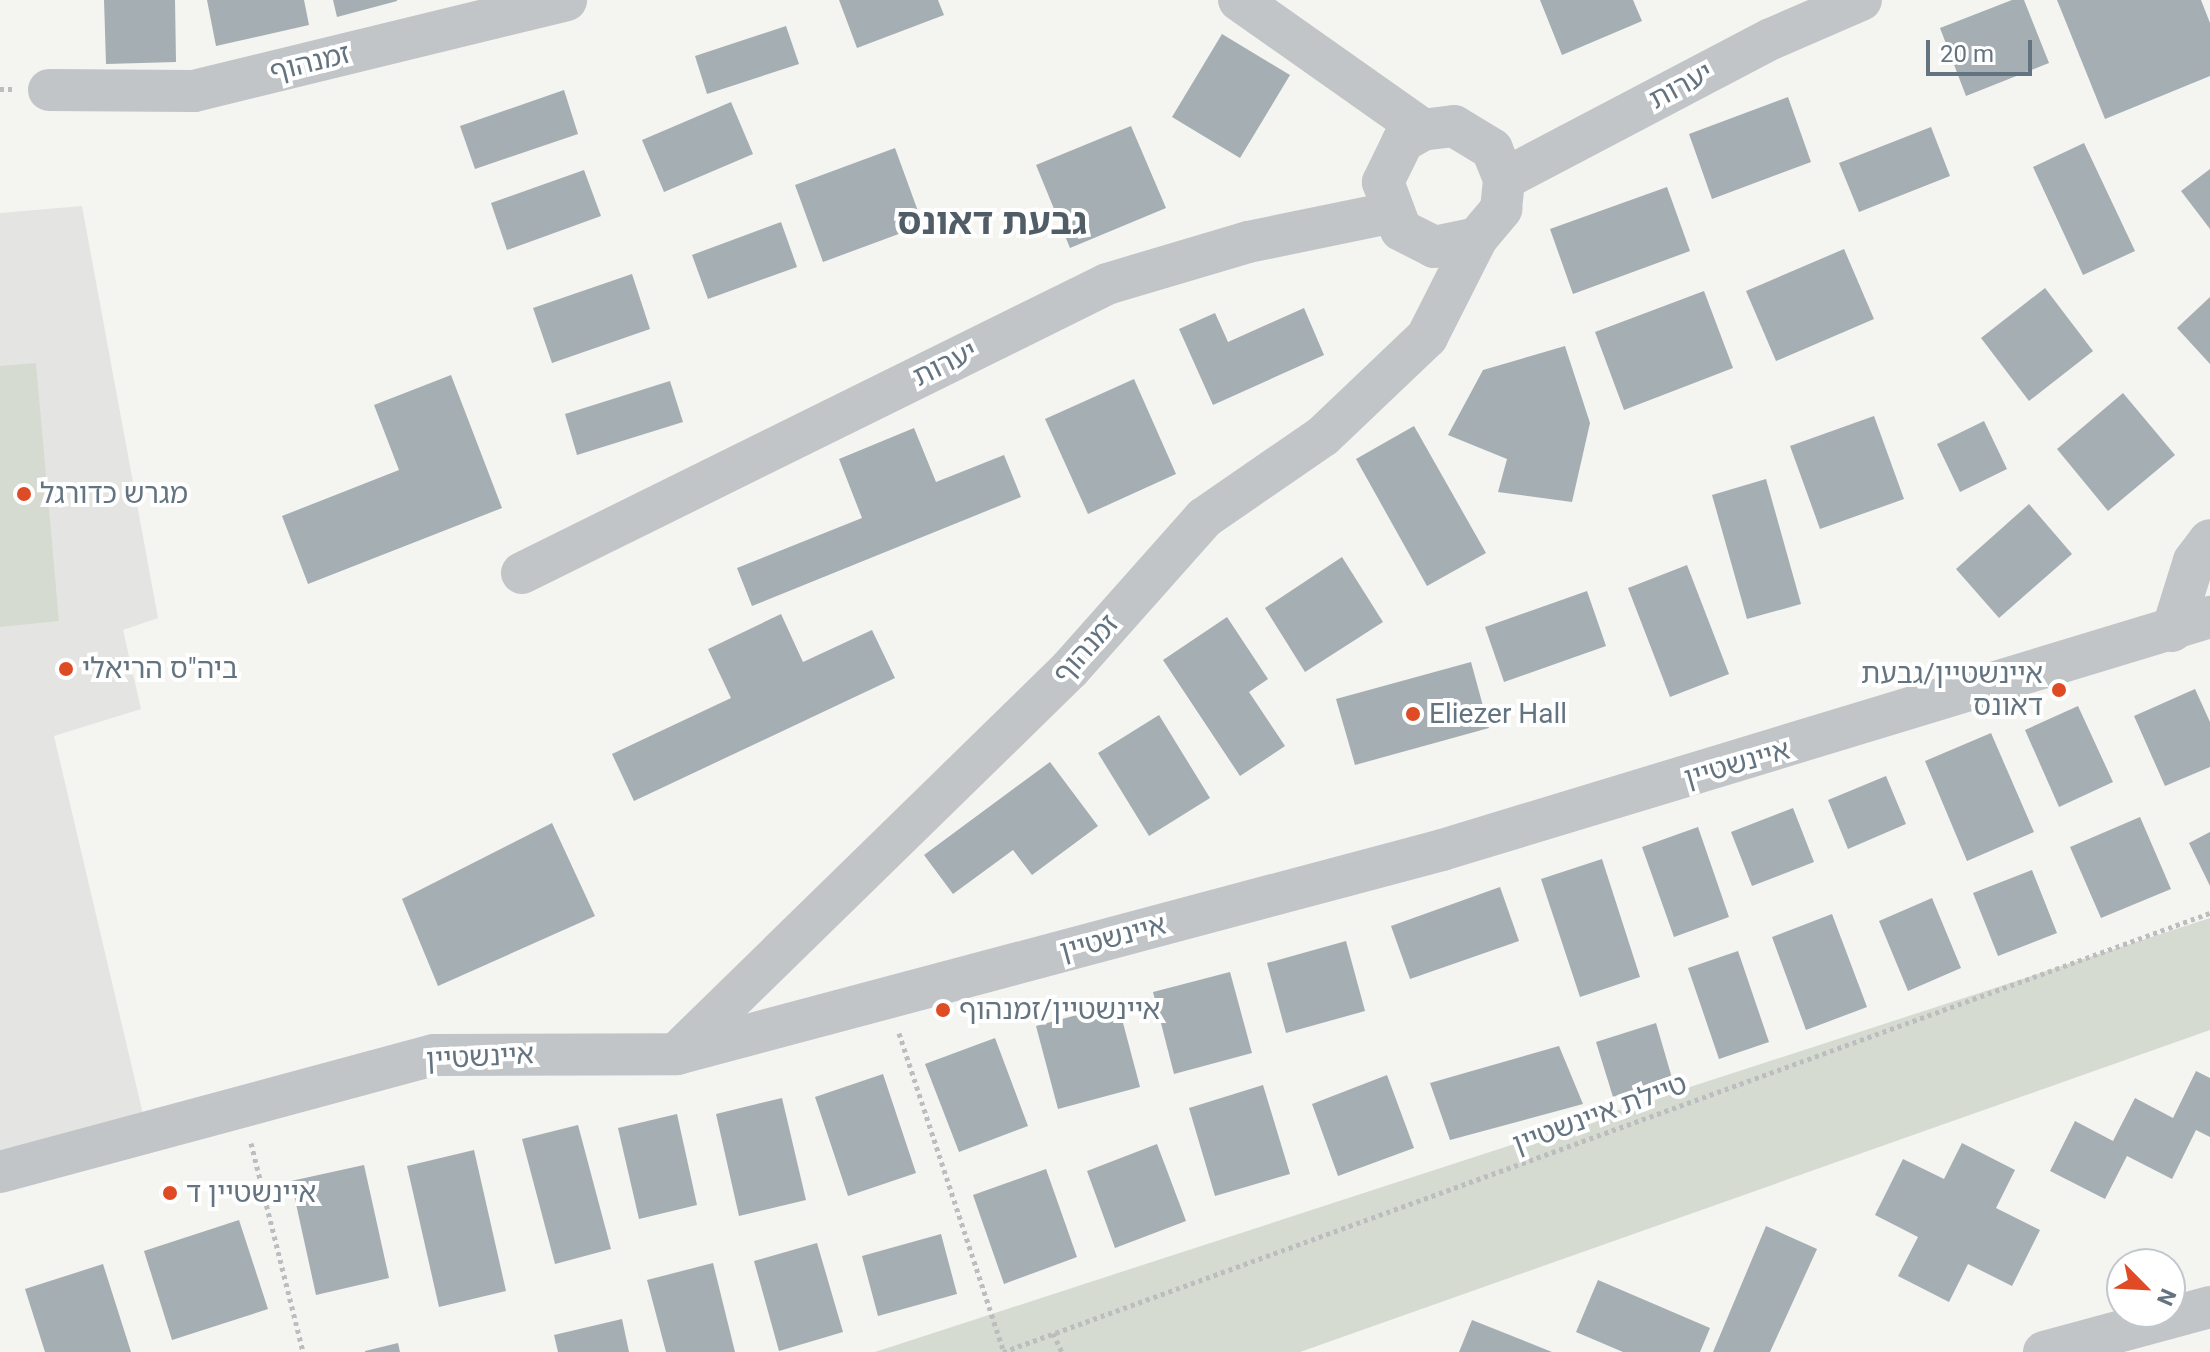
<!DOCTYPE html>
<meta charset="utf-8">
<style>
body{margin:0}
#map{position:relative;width:2210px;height:1352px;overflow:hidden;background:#f4f4f0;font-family:Roboto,"Noto Sans Hebrew",sans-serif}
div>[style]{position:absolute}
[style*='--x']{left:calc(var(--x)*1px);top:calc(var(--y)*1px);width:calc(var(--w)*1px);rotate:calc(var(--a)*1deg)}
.built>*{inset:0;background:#e4e5e3}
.green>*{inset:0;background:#d5dbd1}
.building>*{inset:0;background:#a5aeb2}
.path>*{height:5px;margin-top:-2.5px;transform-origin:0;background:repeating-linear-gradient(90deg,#bbbdbf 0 4px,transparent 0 8px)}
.minor>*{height:42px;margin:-21px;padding:0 21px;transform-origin:21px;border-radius:21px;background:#c1c5c8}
.dots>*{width:22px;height:22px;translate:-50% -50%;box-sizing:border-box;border:4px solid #fff;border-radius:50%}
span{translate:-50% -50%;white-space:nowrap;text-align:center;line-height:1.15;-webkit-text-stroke:8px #fff;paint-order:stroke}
.street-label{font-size:28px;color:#637480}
.poi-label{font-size:28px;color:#637480}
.left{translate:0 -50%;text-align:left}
.right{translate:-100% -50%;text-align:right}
.district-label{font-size:36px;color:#515d66;font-weight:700}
.north{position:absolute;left:2106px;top:1248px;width:80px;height:80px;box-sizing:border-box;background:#fff;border:2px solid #c1c7cc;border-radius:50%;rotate:114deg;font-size:22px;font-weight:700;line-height:32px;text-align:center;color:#637480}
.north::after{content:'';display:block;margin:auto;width:28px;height:36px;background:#de4b25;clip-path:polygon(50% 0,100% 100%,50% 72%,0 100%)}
.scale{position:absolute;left:1926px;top:40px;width:106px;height:36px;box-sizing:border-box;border:4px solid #637480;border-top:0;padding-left:10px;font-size:24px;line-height:28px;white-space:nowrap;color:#637480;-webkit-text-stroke:6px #fff;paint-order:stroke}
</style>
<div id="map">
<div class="built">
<div style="clip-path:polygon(82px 206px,158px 618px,123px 630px,141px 709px,54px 736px,146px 1127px,0 1170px,0 213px)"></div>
</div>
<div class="green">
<div style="clip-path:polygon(36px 363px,59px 621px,0 627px,0 366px)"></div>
<div style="clip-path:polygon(2210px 918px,2210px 1030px,1300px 1352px,875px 1352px)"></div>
</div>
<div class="building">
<div style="clip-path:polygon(104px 0,175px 0,176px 62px,106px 64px)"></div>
<div style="clip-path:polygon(207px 0,304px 0,309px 25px,216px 46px)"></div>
<div style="clip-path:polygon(333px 0,397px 0,397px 1px,337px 17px)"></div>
<div style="clip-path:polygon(839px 0,938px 0,944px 15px,857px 48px)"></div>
<div style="clip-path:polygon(1540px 0,1633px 0,1642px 21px,1562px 55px)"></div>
<div style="clip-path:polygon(2012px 0,2024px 0,2049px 63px,1966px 96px,1940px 28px)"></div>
<div style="clip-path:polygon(2057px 0,2201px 0,2210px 23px,2210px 76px,2105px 119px)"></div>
<div style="clip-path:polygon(786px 26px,799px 64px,707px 94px,695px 56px)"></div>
<div style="clip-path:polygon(1222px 34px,1290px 75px,1240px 158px,1172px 117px)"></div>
<div style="clip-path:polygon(564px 90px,578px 134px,475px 169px,460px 126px)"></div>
<div style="clip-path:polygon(1788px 97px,1811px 162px,1712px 199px,1689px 134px)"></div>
<div style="clip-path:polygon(731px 102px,753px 154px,664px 192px,642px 140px)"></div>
<div style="clip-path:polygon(1131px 126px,1166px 208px,1070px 248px,1036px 165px)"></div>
<div style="clip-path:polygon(1931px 127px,1950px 176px,1859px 212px,1839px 163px)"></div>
<div style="clip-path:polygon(2084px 143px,2135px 251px,2083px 275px,2033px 167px)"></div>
<div style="clip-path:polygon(895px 148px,923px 225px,823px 262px,795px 185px)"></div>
<div style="clip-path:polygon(2210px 169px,2210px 229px,2181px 191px)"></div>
<div style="clip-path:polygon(584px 170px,601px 216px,507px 250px,491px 203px)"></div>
<div style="clip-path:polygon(1667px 187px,1690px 251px,1573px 294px,1550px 229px)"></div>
<div style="clip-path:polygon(781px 222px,797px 267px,708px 299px,692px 255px)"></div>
<div style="clip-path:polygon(1844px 249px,1874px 319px,1776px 361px,1746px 291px)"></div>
<div style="clip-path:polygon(632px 274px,650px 329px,552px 363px,533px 308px)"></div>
<div style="clip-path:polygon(2045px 288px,2093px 351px,2029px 401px,1981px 338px)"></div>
<div style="clip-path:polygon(1704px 291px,1733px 368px,1624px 410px,1595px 332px)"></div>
<div style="clip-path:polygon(2210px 297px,2210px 364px,2177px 328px)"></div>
<div style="clip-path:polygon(1304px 308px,1324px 355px,1213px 405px,1179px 329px,1215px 313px,1228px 342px)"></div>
<div style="clip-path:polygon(1565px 346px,1590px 423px,1572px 502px,1498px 492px,1507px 459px,1448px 435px,1483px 370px)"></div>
<div style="clip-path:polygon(451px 375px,502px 508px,308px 584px,282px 516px,399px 470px,374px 405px)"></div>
<div style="clip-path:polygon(1134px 379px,1176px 474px,1088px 514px,1045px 419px)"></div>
<div style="clip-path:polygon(670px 381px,683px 422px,577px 455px,565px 414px)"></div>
<div style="clip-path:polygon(2123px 393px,2175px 455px,2108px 511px,2057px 449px)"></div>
<div style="clip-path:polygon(1874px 416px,1904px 499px,1820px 529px,1790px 446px)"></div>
<div style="clip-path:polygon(1984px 421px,2007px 469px,1960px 492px,1937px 444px)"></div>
<div style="clip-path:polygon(1414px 426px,1486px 553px,1427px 586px,1356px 459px)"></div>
<div style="clip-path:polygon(914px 428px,936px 482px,1004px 455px,1021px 497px,752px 606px,737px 568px,862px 518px,839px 459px)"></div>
<div style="clip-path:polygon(1766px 479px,1801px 604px,1747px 619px,1712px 495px)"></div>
<div style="clip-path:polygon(2029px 504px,2072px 554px,1999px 618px,1956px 569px)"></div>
<div style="clip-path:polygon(1342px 557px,1383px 622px,1305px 672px,1265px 608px)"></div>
<div style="clip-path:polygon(1687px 565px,1729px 674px,1670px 697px,1628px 588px)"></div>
<div style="clip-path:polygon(1587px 591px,1606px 646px,1504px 682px,1485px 627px)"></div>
<div style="clip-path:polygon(781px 614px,803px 662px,872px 630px,895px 678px,634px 801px,612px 754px,731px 698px,708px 649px)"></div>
<div style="clip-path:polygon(1227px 617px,1268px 679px,1249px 692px,1285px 746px,1240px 776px,1163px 660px)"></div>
<div style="clip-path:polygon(1471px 662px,1489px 728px,1355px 765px,1336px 699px)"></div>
<div style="clip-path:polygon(2195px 689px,2210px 722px,2210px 767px,2165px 786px,2134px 716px)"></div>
<div style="clip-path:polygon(2078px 706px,2113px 782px,2059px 807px,2025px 730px)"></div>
<div style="clip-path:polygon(1159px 715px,1210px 798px,1149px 836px,1098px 753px)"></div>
<div style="clip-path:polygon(1991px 733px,2034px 832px,1967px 861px,1925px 761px)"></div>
<div style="clip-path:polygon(1050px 762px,1098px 826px,1032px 875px,1013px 850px,953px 894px,924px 855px)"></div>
<div style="clip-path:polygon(1886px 776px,1906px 824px,1848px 849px,1828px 800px)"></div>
<div style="clip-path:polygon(1793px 808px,1814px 862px,1752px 886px,1731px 832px)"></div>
<div style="clip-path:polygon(2140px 817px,2171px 889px,2101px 918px,2070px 847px)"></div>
<div style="clip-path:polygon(552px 823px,595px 916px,438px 986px,402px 899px)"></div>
<div style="clip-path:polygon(1698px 827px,1729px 917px,1674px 937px,1642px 847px)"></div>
<div style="clip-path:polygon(2210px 832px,2210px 886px,2189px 843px)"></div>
<div style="clip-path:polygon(1602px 859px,1640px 977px,1580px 997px,1541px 879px)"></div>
<div style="clip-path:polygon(2032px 870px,2057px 933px,1998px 956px,1973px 893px)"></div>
<div style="clip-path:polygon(1500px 887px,1519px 941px,1410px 979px,1391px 926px)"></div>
<div style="clip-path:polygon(1932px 898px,1961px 968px,1908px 991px,1879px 921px)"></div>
<div style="clip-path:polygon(1832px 914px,1867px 1007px,1806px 1030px,1772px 937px)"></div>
<div style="clip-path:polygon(1346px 941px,1365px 1011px,1286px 1033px,1267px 963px)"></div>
<div style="clip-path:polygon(1738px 951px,1769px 1042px,1719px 1059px,1688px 968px)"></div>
<div style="clip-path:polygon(1230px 972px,1252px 1053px,1174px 1074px,1153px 992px)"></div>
<div style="clip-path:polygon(1118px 1004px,1140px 1087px,1058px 1109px,1036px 1026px)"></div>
<div style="clip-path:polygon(1656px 1023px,1672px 1078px,1613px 1097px,1596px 1042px)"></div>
<div style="clip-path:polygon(995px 1038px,1028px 1126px,959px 1152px,925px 1064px)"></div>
<div style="clip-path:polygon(1559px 1046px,1583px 1104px,1450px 1140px,1430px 1083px)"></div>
<div style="clip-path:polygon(2196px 1071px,2210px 1078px,2210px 1137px,2196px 1130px,2172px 1179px,2127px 1156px,2105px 1199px,2050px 1171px,2075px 1121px,2113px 1141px,2135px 1098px,2173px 1118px)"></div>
<div style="clip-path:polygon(883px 1074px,916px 1173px,848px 1196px,815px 1097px)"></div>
<div style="clip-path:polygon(1387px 1075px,1414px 1148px,1338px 1176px,1312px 1104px)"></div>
<div style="clip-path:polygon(1263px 1085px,1290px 1174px,1215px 1196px,1189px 1108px)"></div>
<div style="clip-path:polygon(782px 1098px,806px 1200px,739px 1216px,716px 1114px)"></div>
<div style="clip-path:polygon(677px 1114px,697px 1205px,639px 1219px,618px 1128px)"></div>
<div style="clip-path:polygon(578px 1125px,611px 1249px,555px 1264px,522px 1139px)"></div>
<div style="clip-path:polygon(1962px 1143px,2015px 1170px,1996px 1208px,2040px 1230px,2012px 1286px,1968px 1264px,1949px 1302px,1898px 1276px,1918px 1237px,1875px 1215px,1903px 1159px,1944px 1179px)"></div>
<div style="clip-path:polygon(1157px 1144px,1186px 1221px,1115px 1248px,1087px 1171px)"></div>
<div style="clip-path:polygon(474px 1150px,506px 1291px,439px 1307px,407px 1166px)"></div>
<div style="clip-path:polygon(364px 1165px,389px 1278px,316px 1295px,291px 1181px)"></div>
<div style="clip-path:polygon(1046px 1169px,1077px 1257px,1004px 1284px,973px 1195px)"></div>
<div style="clip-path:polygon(239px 1220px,268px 1309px,172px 1340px,144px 1251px)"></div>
<div style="clip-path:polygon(1766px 1226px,1817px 1249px,1770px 1352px,1713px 1352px)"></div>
<div style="clip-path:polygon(941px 1234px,957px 1294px,878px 1316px,862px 1256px)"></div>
<div style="clip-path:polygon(817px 1243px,843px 1332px,779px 1351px,754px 1261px)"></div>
<div style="clip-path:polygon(713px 1263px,735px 1352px,666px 1352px,647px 1280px)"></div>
<div style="clip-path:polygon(103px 1264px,131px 1352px,45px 1352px,25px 1289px)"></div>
<div style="clip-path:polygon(1598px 1280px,1710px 1328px,1700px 1352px,1623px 1352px,1576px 1332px)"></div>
<div style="clip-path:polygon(622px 1319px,629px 1352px,558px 1352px,554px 1335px)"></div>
<div style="clip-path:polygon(1472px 1320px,1552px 1352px,1459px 1352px)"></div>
<div style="clip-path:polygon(398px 1343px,400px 1352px,365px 1352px,365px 1351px)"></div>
</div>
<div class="path">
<div style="--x:0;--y:89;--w:12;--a:0"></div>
<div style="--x:899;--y:1033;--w:336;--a:71.8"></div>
<div style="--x:251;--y:1143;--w:215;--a:76"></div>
<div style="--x:1053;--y:1333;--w:21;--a:65"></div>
<div style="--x:1003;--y:1352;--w:1284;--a:-19.99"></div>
</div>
<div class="minor">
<div style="--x:1239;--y:0;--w:225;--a:35.2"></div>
<div style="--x:49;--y:90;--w:145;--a:0.4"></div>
<div style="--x:194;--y:91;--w:383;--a:-13.7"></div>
<div style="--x:1504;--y:179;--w:301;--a:-27.7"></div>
<div style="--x:1771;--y:39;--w:98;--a:-23.4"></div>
<div style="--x:522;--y:573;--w:652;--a:-26.29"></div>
<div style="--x:1107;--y:284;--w:147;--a:-16.6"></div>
<div style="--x:1248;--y:242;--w:144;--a:-11.6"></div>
<div style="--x:2172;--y:631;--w:73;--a:-72.6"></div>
<div style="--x:2194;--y:561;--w:26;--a:-53"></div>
<div style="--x:678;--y:1052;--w:548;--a:-44.33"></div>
<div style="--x:1070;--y:669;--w:202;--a:-48.4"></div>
<div style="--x:1204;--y:518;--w:145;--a:-34.6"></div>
<div style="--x:1323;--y:436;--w:144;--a:-43.6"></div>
<div style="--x:1427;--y:337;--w:111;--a:-63.2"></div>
<div style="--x:1477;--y:238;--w:38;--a:-50"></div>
<div style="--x:1501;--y:209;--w:30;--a:-84"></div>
<div style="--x:1504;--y:179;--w:32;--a:-112"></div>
<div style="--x:1492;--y:149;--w:44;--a:-148.8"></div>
<div style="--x:1454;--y:126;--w:31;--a:173"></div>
<div style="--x:1423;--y:130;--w:23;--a:151"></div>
<div style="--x:1403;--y:141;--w:46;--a:116"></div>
<div style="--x:1383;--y:182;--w:51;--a:69.4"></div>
<div style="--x:1401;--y:230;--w:37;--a:27"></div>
<div style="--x:1434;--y:247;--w:44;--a:-11.8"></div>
<div style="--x:0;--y:1172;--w:449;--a:-15.1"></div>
<div style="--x:434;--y:1055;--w:243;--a:-0.2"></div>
<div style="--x:677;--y:1054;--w:792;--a:-14.93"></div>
<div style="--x:1442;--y:850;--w:803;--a:-16.88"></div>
<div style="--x:2044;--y:1352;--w:172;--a:-15.2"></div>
</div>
<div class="dots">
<div style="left:24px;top:494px;background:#de4b25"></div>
<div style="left:66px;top:669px;background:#de4b25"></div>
<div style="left:2059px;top:690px;background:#de4b25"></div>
<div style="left:1413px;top:714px;background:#de4b25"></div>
<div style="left:943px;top:1010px;background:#de4b25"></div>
<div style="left:170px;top:1193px;background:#de4b25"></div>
</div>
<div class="street-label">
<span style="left:310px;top:63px;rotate:-14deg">זמנהוף</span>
<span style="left:1681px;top:86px;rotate:-28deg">יערות</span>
<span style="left:945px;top:364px;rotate:-26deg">יערות</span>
<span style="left:1086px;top:649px;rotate:-48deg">זמנהוף</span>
<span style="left:1737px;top:764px;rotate:-16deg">איינשטיין</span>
<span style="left:1113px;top:938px;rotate:-15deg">איינשטיין</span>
<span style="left:480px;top:1057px;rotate:-3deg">איינשטיין</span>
<span style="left:1600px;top:1114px;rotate:-20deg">טיילת איינשטיין</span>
</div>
<div class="poi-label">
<span class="left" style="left:40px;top:494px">מגרש כדורגל</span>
<span class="left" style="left:82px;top:669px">ביה"ס הריאלי</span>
<span class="right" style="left:2043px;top:690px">איינשטיין/גבעת<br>דאונס</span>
<span class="left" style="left:1429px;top:714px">Eliezer Hall</span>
<span class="left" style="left:959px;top:1010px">איינשטיין/זמנהוף</span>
<span class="left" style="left:186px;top:1193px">איינשטיין ד</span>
</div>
<div class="district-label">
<span style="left:992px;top:223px">גבעת דאונס</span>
</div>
<div class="north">N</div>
<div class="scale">20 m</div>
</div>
